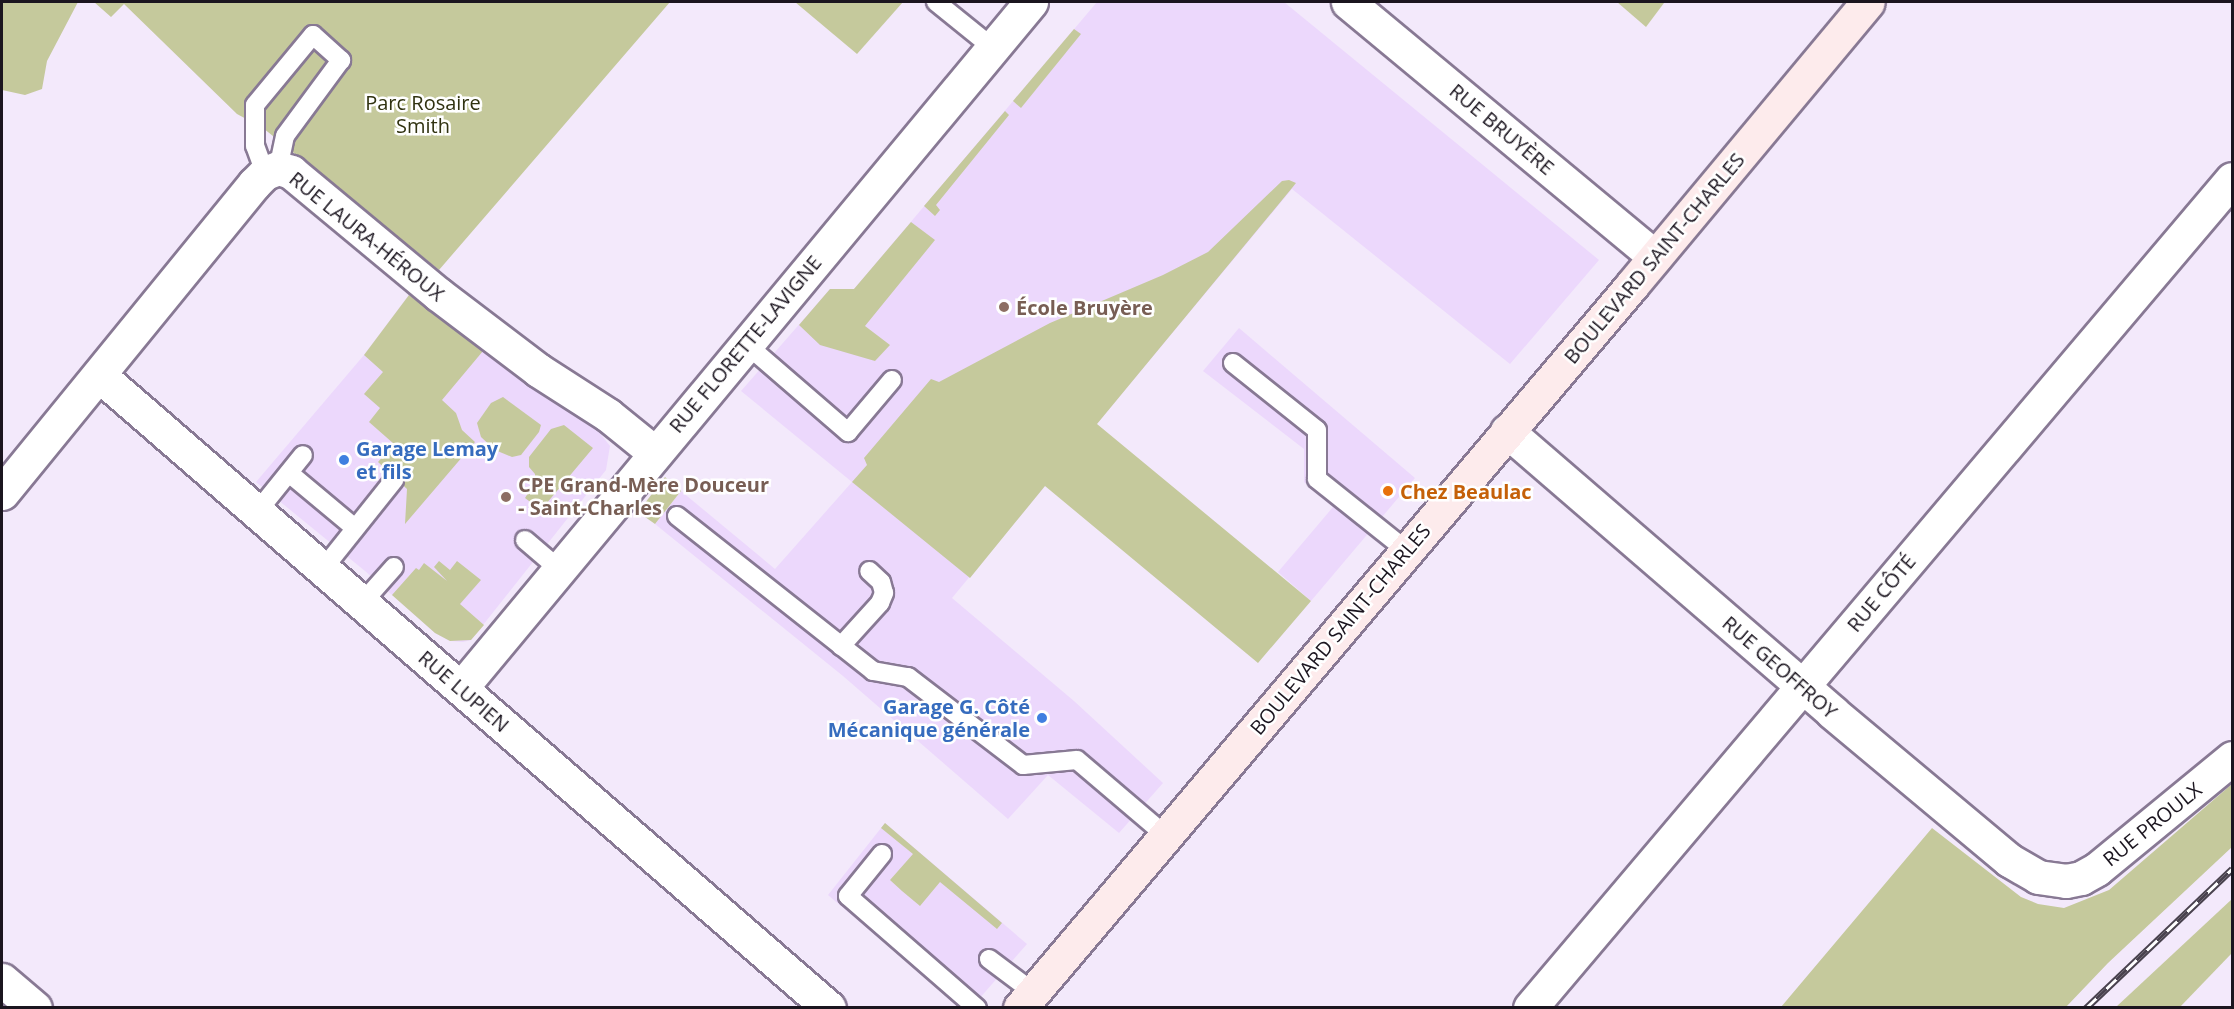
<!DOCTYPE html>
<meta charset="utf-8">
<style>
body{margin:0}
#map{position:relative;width:2234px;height:1009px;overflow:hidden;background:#f3e9fb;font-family:"Open Sans",sans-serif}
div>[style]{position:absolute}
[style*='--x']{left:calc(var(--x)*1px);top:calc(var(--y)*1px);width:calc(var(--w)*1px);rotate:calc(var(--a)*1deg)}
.built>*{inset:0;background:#ecd8fc}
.green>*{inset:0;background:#c5c99c}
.roads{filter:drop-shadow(2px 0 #887994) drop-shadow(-2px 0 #887994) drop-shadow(0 2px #887994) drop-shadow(0 -2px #887994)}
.lane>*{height:18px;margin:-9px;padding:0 9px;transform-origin:9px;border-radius:9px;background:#fff}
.street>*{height:33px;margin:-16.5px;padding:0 16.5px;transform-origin:16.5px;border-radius:16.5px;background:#fff}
.secondary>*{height:33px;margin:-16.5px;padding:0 16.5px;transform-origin:16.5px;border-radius:16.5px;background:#fdebec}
.rail>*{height:7px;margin-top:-3.5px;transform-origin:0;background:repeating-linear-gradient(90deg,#fff 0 14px,#49424e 0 28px);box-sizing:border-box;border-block:2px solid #49424e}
.dots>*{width:16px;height:16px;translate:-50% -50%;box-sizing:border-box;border:3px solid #fff;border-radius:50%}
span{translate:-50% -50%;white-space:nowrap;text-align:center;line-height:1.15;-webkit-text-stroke:5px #fff;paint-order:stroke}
.park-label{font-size:20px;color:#303210}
.street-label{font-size:20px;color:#1b151f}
.education-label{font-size:20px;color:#785e54;font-weight:700}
.left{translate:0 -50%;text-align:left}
.shop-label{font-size:20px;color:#366cbe;font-weight:700}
.right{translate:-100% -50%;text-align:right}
.food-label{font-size:20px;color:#c56008;font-weight:700}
.frame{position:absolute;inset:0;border:3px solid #1b151f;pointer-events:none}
</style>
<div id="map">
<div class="built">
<div style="clip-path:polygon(1097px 2px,1284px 2px,1599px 260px,1510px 364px,1292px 189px,952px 598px,1074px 701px,1163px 783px,1119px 833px,1048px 775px,1008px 819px,843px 676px,655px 524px,681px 491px,775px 569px,852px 482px,741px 391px,830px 289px,854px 289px)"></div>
<div style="clip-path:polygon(409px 295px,483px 351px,599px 432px,610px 446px,606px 470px,479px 630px,471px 640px,463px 642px,450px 641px,435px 633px,365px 571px,256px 482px,364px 355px)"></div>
<div style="clip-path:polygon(1239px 328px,1415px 478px,1311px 601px,1278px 572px,1333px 507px,1304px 482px,1304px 449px,1203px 371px)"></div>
<div style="clip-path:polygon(885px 823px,1027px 944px,972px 1007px,960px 1007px,828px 895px)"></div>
</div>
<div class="green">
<div style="clip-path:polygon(2px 2px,78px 2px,47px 61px,42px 89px,25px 95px,2px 90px)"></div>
<div style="clip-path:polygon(94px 2px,670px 2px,439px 270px,263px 128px,237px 114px,124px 4px,111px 17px)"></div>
<div style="clip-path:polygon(795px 2px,903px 2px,857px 54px)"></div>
<div style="clip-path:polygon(1617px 2px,1663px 2px,1664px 3px,1646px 27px)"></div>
<div style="clip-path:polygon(1074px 29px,1081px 34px,1021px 108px,1013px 101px)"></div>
<div style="clip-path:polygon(1005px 111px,1009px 115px,936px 205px,940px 210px,935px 216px,924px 206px)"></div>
<div style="clip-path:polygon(1289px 180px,1296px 183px,1292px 188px,1097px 424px,1311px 601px,1258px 663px,1045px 486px,970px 578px,852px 482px,867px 465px,864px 458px,931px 379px,939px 382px,1050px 323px,1163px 275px,1208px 252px,1282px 181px)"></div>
<div style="clip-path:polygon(911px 222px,935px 240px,865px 326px,890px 345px,875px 361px,820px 345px,799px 325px,830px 289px,854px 289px)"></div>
<div style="clip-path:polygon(409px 295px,483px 351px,442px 400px,456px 413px,462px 430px,475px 442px,405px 524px,407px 489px,378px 462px,394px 444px,369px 422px,380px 408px,364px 394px,383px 372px,364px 355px)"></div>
<div style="clip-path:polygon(503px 397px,541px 425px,539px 432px,521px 455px,512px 457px,495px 450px,481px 437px,477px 423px,491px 403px)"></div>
<div style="clip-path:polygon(564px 425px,593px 448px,541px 510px,525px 498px,535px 482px,535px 474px,529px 467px,529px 457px,551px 429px)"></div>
<div style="clip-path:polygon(665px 477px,681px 491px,655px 524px,638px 512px)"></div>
<div style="clip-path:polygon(439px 561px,450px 570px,457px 561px,481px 580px,460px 604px,484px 625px,471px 640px,450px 641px,435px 633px,392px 595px,416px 568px,419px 570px,424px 563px,447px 581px,434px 567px)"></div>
<div style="clip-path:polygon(2232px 784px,2232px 847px,2108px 963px,2066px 1007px,1781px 1007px,1932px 828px,2021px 897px,2038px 904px,2064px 908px,2109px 890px)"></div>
<div style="clip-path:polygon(885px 823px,1002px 923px,997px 929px,940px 882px,920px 906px,902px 891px,890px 880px,913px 854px,881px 828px)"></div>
<div style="clip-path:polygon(2232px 899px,2232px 953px,2180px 1007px,2116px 1007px)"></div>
</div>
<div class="roads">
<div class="lane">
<div style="--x:936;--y:2;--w:73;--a:38.9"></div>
<div style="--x:265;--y:173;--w:29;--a:-110"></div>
<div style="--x:255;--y:146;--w:41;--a:-90"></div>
<div style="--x:255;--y:105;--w:91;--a:-50.4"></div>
<div style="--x:313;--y:35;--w:38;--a:42"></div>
<div style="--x:341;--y:60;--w:94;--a:126.4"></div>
<div style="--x:285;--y:136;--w:33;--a:102"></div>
<div style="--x:746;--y:344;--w:135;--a:40.8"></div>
<div style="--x:848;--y:432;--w:68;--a:-49.8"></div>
<div style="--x:1233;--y:363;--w:107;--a:38.6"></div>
<div style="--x:1317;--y:430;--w:49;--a:90"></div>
<div style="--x:1317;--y:479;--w:114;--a:38.6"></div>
<div style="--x:289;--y:473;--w:86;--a:39.8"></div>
<div style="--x:257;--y:512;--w:73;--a:-51.1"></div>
<div style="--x:677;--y:516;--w:250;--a:38.3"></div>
<div style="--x:873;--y:671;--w:36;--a:10"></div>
<div style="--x:908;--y:677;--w:145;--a:37.4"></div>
<div style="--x:1023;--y:765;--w:54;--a:-5.3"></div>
<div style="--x:1077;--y:760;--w:116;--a:40.4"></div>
<div style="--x:525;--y:540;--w:45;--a:40.5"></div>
<div style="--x:323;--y:569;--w:114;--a:-51.4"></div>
<div style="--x:362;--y:603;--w:48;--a:-48.4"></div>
<div style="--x:841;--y:646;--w:58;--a:-47.8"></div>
<div style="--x:880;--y:603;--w:11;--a:-68"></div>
<div style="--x:884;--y:593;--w:11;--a:-105"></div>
<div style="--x:881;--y:582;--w:16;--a:-137"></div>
<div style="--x:882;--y:854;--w:54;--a:129"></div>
<div style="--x:848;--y:896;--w:171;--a:41"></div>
<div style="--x:989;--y:959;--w:55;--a:36.9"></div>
</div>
<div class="street">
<div style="--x:1348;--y:2;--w:399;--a:39.7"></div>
<div style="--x:99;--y:375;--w:966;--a:40.93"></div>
<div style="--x:1507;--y:431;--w:430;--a:40.8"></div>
<div style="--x:1832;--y:712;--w:231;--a:39.9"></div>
<div style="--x:2009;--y:860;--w:34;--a:30"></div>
<div style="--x:2038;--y:877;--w:28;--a:8"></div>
<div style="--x:2066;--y:881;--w:15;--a:-11"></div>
<div style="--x:2081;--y:878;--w:18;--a:-29"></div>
<div style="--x:2097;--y:869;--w:175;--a:-39.4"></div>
<div style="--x:2;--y:493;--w:399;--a:-50.8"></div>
<div style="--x:254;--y:184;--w:16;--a:-45"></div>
<div style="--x:265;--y:173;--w:14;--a:-21"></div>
<div style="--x:278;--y:168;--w:14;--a:17"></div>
<div style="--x:291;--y:172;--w:191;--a:39.7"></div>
<div style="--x:438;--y:294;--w:126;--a:37.2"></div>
<div style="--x:538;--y:370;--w:83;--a:32.7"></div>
<div style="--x:608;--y:415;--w:60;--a:39"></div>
<div style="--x:461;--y:688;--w:892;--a:-50.28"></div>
<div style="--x:2;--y:980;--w:43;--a:40.3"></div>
<div style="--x:1530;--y:1008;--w:1086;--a:-49.74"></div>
</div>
<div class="secondary">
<div style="--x:1020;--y:1008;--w:947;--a:-49.75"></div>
<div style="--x:1632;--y:285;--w:368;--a:-50.2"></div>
</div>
</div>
<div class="rail">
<div style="--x:2086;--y:1008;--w:202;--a:-43.6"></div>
</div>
<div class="dots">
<div style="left:1004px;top:307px;background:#8d6e63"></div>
<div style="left:344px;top:460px;background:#3f7fe0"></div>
<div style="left:1388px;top:491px;background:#e8710a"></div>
<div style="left:506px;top:497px;background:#8d6e63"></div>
<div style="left:1042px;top:718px;background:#3f7fe0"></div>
</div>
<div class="park-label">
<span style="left:423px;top:114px">Parc Rosaire<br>Smith</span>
</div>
<div class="street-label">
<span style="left:1502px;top:129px;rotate:40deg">RUE BRUYÈRE</span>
<span style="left:367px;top:236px;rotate:39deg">RUE LAURA-HÉROUX</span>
<span style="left:1654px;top:258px;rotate:-50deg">BOULEVARD SAINT-CHARLES</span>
<span style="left:745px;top:344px;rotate:-50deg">RUE FLORETTE-LAVIGNE</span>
<span style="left:1881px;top:593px;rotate:-50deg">RUE CÔTÉ</span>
<span style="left:1340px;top:629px;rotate:-50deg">BOULEVARD SAINT-CHARLES</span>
<span style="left:1780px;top:667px;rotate:41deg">RUE GEOFFROY</span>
<span style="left:464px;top:691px;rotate:41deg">RUE LUPIEN</span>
<span style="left:2152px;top:824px;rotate:-39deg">RUE PROULX</span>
</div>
<div class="education-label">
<span class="left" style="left:1016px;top:307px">École Bruyère</span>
<span class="left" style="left:518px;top:496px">CPE Grand-Mère Douceur<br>- Saint-Charles</span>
</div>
<div class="shop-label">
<span class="left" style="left:356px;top:460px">Garage Lemay<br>et fils</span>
<span class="right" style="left:1030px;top:718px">Garage G. Côté<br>Mécanique générale</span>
</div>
<div class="food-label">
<span class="left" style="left:1400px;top:491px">Chez Beaulac</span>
</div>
<div class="frame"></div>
</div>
